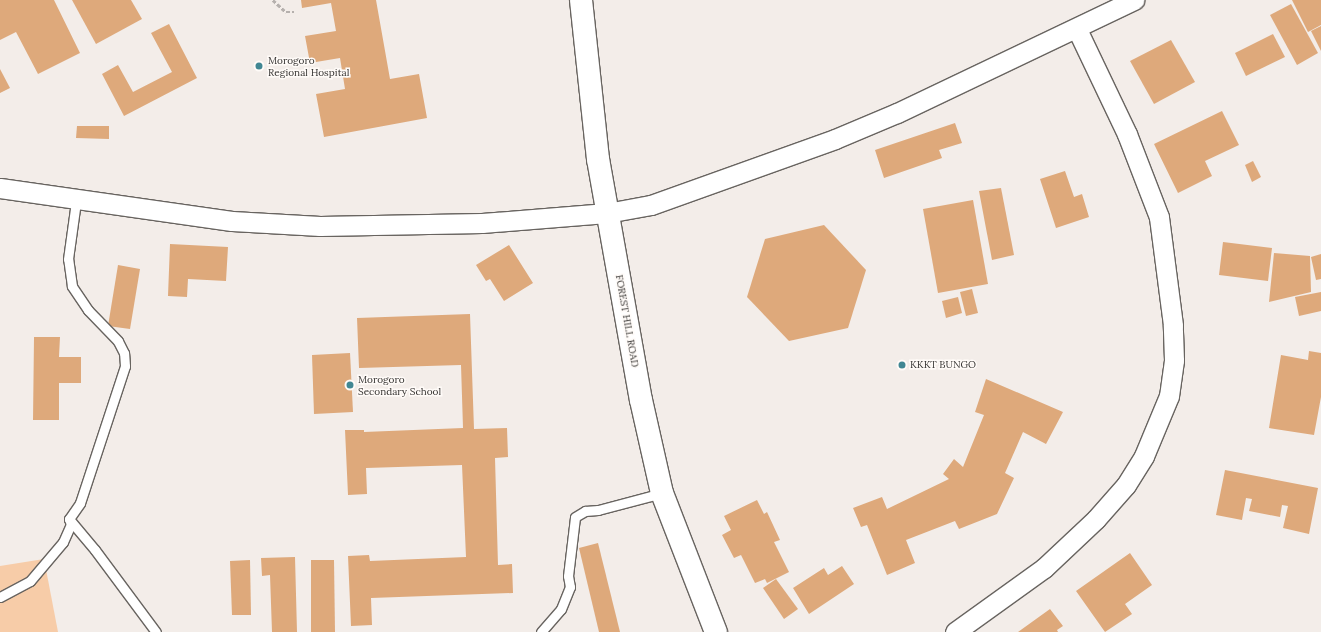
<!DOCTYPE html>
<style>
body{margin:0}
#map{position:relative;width:1321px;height:632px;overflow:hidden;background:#f3ede9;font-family:Lora,serif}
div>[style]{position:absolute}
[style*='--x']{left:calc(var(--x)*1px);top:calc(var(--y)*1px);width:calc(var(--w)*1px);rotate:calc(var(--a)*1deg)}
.green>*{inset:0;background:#f7cca8}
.building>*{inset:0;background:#dea97b}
.path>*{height:2.5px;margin-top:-1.25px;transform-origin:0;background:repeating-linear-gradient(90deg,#b5b0ad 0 4px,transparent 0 6px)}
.roads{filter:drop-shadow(1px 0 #686460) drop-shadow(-1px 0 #686460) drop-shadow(0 1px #686460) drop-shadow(0 -1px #686460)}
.service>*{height:9px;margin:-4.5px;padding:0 4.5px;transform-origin:4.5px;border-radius:4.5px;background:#fff}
.minor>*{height:19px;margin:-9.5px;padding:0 9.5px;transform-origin:9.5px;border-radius:9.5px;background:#fff}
.tertiary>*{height:22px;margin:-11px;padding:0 11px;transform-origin:11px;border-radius:11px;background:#fff}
.dots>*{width:11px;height:11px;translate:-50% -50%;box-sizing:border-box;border:2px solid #fffbf8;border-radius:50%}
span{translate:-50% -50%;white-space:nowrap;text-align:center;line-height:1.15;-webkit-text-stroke:3px #fffbf8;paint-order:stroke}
.poi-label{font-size:10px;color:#363432}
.left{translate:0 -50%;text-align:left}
.street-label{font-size:10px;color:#363432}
</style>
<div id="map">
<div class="green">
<div style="clip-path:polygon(44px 559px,58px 632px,0 632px,0 566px)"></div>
</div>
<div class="building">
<div style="clip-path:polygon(0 0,54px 0,80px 53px,38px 74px,16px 32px,0 40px)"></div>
<div style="clip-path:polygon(72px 0,131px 0,142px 19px,96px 44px)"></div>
<div style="clip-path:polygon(301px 0,376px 0,390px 79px,419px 74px,427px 118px,324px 137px,316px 94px,345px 89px,340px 58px,310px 63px,305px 36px,336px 31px,331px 3px,302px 8px)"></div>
<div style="clip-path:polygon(1292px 0,1321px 0,1321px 25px,1308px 32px)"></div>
<div style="clip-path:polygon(1291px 4px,1318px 53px,1297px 65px,1270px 15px)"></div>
<div style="clip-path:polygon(169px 24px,197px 78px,124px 116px,102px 74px,118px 65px,133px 92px,172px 72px,151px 33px)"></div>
<div style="clip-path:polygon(1321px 26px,1321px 51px,1311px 31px)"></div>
<div style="clip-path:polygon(1273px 34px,1285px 57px,1246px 76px,1235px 53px)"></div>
<div style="clip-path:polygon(1171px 40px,1195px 82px,1154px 104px,1130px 61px)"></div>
<div style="clip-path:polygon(0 69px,10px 88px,0 93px)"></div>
<div style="clip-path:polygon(1222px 111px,1239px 145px,1205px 161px,1212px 176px,1178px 193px,1154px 144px)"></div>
<div style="clip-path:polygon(955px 123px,962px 143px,939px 150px,942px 158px,884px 178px,875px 150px)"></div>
<div style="clip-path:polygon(77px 126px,109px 126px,109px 139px,76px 138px)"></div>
<div style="clip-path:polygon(1253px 161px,1261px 177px,1252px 182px,1245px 165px)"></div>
<div style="clip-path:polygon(1065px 171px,1074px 197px,1082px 194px,1089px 217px,1056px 228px,1040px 179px)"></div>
<div style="clip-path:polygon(1001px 188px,1014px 255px,992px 260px,979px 191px)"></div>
<div style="clip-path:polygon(973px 200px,988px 284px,938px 293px,923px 209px)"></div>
<div style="clip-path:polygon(824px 225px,866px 270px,848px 328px,789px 341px,747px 297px,765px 239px)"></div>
<div style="clip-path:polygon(1223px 242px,1272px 248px,1268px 281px,1219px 275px)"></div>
<div style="clip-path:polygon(170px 244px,228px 247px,226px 281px,188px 279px,187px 297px,168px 296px)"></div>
<div style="clip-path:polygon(509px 245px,533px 283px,504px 301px,490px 279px,486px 281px,476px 265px)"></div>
<div style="clip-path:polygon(1274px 253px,1310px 256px,1311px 292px,1269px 302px)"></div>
<div style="clip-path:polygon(1321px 254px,1321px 279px,1316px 280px,1311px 257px)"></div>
<div style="clip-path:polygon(118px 265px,140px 269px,130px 329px,108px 326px)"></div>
<div style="clip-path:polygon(972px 289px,978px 313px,966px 316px,960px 292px)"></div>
<div style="clip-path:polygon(1321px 292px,1321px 311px,1299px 316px,1295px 297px)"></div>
<div style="clip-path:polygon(958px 297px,962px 313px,946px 318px,942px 301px)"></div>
<div style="clip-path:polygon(470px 314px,474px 429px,507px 428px,508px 457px,495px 458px,498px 565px,512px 564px,513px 593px,371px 598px,372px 625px,351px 626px,348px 556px,369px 555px,370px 561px,466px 557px,462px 465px,366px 468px,367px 494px,348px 495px,345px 430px,364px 430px,364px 432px,463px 428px,461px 365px,359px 368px,357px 318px)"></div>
<div style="clip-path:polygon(34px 337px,60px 337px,59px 357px,81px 357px,81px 383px,59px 383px,59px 420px,33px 420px)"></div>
<div style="clip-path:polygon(1309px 351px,1321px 353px,1321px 397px,1314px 435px,1269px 428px,1281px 355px,1308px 360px)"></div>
<div style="clip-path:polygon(350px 353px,353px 412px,314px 414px,312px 355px)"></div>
<div style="clip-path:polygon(986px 379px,1063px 412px,1046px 444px,1023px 432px,1005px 473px,1014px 478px,997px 514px,959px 529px,955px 521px,906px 540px,915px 563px,887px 575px,867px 525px,861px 527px,853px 508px,882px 497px,887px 509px,949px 479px,943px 474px,954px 459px,963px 467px,984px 415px,975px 412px)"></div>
<div style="clip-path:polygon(1225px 470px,1318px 488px,1309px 534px,1283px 528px,1288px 506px,1282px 505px,1280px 517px,1249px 511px,1252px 499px,1246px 498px,1242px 520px,1216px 515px)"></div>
<div style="clip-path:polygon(757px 500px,764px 514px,767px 512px,780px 540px,774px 542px,789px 572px,767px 583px,765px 579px,755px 583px,741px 555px,734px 558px,722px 535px,731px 530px,724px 516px)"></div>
<div style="clip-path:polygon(598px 543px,620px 632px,599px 632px,579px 548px)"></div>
<div style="clip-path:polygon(1130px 553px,1152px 585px,1125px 604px,1132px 614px,1105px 632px,1076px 591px)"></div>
<div style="clip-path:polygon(295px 557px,297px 632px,272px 632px,270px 575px,262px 576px,261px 558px)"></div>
<div style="clip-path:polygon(250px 560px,251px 615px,232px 615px,230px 561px)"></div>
<div style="clip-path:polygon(311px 560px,334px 560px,335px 632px,311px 632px)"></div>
<div style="clip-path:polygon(842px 566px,854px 584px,809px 614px,793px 588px,824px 568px,828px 575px)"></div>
<div style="clip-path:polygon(776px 579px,798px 609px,784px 619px,763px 588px)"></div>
<div style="clip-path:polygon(1050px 609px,1063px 626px,1057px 630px,1058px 632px,1018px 632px)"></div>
</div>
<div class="path">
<div style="--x:273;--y:0;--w:18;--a:43"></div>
<div style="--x:286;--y:12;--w:8;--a:0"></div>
</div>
<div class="roads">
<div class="service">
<div style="--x:69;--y:519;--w:40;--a:50"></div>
<div style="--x:95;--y:550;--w:102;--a:53.4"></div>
<div style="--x:0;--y:597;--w:34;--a:-28"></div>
<div style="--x:30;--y:581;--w:51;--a:-49.8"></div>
<div style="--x:63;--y:542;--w:20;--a:-66"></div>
<div style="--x:71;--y:524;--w:5;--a:-112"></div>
<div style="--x:69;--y:519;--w:19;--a:-55"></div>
<div style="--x:80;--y:503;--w:144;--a:-71.8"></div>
<div style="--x:125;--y:366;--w:13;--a:-94"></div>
<div style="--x:124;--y:353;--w:13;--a:-117"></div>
<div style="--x:118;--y:341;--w:43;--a:-134.1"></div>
<div style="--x:88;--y:310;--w:29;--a:-124"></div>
<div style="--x:72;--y:286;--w:27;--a:-98"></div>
<div style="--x:68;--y:259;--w:59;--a:-82.1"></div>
<div style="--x:541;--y:632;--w:30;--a:-49"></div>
<div style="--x:561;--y:609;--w:24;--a:-68"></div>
<div style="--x:570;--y:587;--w:11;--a:-100"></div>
<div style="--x:568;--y:576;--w:59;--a:-83.2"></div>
<div style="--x:575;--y:517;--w:12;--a:-31"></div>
<div style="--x:585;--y:511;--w:13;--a:-4"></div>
<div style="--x:598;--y:510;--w:66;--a:-14.9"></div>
</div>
<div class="minor">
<div style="--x:0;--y:188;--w:234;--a:8.1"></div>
<div style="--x:232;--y:221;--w:88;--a:3.3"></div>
<div style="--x:320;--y:226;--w:162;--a:-1.1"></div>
<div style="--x:482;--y:223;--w:125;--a:-4.6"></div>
<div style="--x:607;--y:213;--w:45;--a:-10.3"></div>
<div style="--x:651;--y:205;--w:195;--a:-19.7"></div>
<div style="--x:835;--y:139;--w:67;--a:-22.8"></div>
<div style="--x:897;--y:113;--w:263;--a:-25.5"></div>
<div style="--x:955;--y:632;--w:110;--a:-35.7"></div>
<div style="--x:1044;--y:568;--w:71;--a:-43.3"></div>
<div style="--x:1096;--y:519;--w:45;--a:-48.6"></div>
<div style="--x:1126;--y:485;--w:34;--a:-58"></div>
<div style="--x:1144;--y:456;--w:65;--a:-67.4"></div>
<div style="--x:1169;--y:396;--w:36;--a:-82"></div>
<div style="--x:1174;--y:360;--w:35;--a:-92"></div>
<div style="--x:1173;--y:325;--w:109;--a:-97.4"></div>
<div style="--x:1159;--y:217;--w:89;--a:-111.1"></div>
<div style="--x:1127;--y:134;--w:116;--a:-115.5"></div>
</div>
<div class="tertiary">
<div style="--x:581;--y:0;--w:160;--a:83.9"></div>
<div style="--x:598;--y:159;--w:245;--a:79.9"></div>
<div style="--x:641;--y:400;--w:95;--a:77.3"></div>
<div style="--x:662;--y:493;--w:149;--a:68.8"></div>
</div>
</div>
<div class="dots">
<div style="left:259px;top:66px;background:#418793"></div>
<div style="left:902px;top:365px;background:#418793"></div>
<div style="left:350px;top:385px;background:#418793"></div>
</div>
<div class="poi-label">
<span class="left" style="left:268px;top:66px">Morogoro<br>Regional Hospital</span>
<span class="left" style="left:910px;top:365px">KKKT BUNGO</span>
<span class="left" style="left:358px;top:385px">Morogoro<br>Secondary School</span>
</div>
<div class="street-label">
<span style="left:627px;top:321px;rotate:80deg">FOREST HILL ROAD</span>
</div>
</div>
